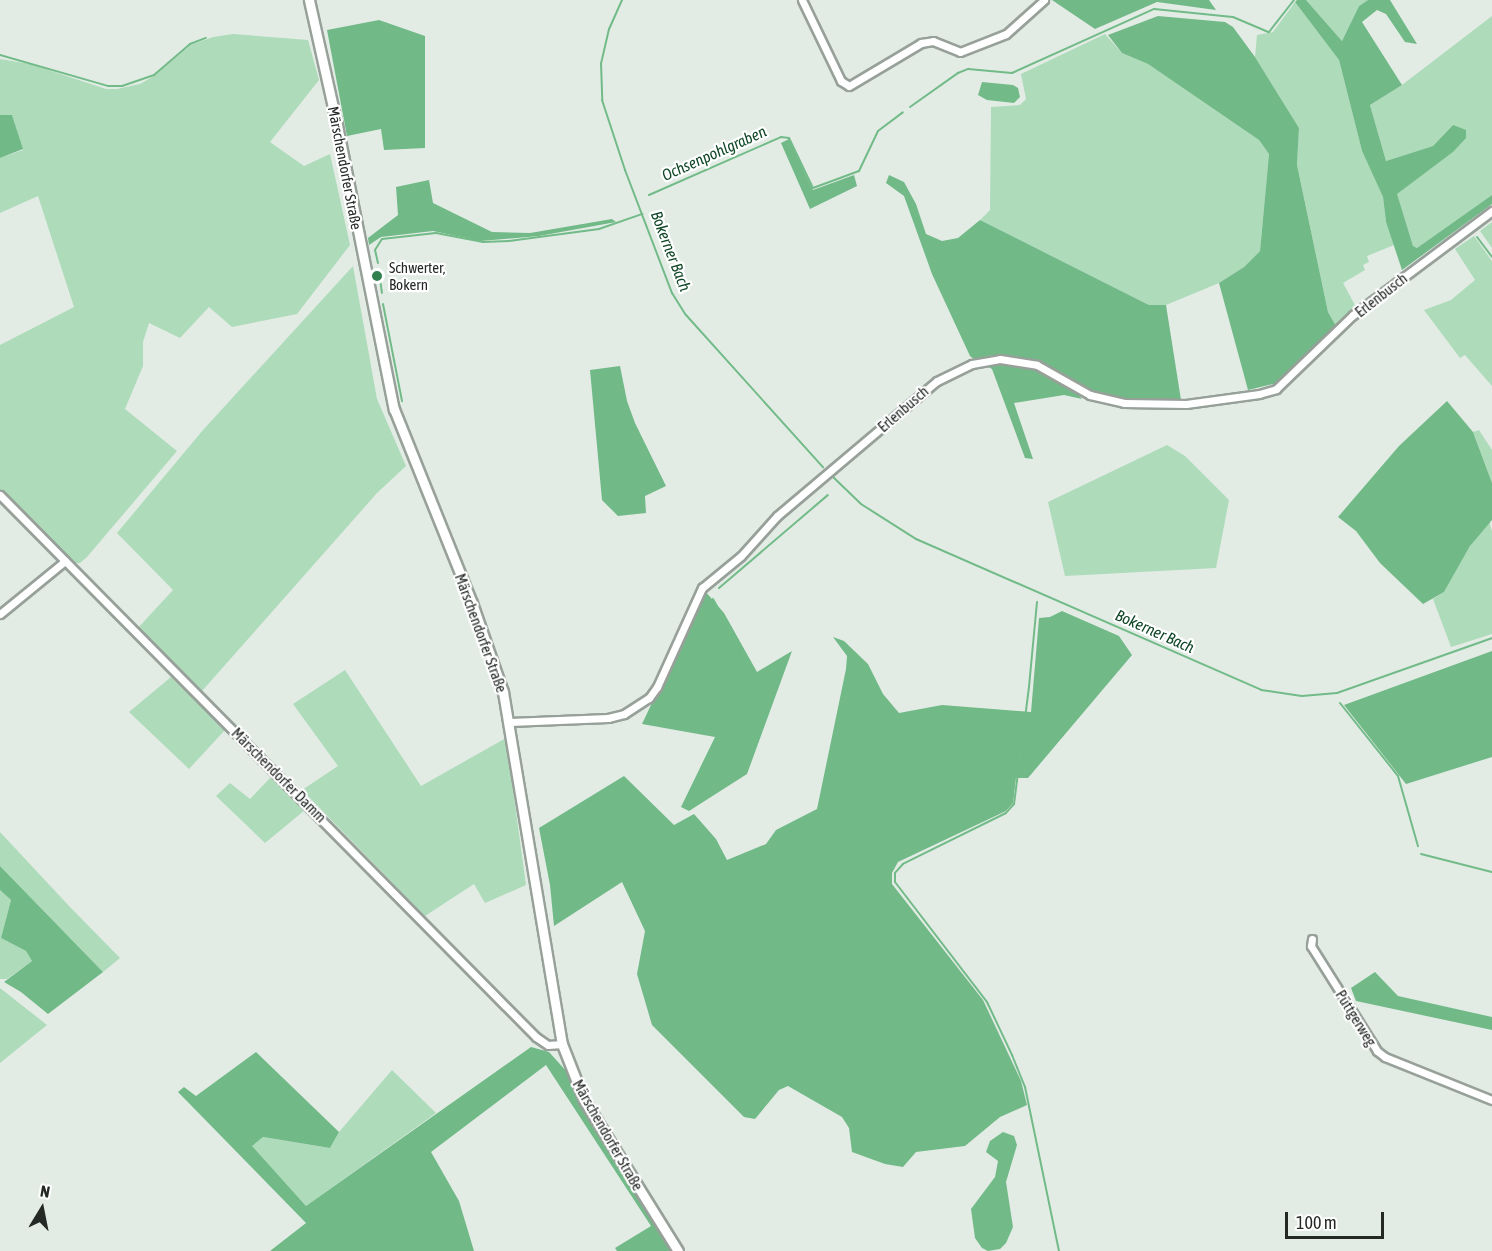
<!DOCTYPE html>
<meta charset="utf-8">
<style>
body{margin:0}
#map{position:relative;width:1492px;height:1251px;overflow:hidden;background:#e2ece5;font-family:"Asap Condensed",sans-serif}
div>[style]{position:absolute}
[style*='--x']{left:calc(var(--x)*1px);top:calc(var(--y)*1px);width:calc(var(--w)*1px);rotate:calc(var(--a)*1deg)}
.green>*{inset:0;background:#aedbba}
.forest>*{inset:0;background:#71b987}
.water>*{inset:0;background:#72bb88}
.stream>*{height:2px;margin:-1px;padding:0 1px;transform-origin:1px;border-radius:1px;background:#72bb88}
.roads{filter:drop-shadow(2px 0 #97a099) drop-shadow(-2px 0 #97a099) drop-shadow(0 2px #97a099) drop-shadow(0 -2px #97a099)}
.minor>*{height:7px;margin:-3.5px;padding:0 3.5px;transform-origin:3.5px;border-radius:3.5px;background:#fff}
.tertiary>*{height:9px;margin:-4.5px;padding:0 4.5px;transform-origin:4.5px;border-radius:4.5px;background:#fff}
.dots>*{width:16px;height:16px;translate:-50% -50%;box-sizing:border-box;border:3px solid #fff;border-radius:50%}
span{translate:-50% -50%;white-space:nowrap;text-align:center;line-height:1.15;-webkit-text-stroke:4.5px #fff;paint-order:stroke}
.street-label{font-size:15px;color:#252926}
.poi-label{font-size:15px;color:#252926}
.left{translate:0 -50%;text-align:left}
.water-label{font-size:16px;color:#104726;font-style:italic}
.north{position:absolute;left:12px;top:1179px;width:60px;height:60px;-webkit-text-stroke:4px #fff;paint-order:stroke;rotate:10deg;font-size:16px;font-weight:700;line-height:24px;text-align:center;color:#252926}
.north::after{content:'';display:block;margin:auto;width:21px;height:27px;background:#252926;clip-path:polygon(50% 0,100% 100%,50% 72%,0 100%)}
.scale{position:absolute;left:1285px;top:1212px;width:99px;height:27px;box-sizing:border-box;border:3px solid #252926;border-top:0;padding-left:8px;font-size:18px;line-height:21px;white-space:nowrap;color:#252926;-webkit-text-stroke:4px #fff;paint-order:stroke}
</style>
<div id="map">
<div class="green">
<div style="clip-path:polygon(1306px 0,1368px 0,1359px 6px,1342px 41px)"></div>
<div style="clip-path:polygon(1295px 2px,1339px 60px,1362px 151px,1383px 197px,1386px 222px,1394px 245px,1367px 256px,1369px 262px,1363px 265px,1365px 270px,1343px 283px,1356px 307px,1336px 326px,1328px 312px,1297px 165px,1299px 128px,1255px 57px,1257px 35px,1273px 32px)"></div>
<div style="clip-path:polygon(1492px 16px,1492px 195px,1417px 248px,1413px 246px,1396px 194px,1453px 152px,1453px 125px,1433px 146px,1386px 161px,1370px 105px,1402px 85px)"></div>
<div style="clip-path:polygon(233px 34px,308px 40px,319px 80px,270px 142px,304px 166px,330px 154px,350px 245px,297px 314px,232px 327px,209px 307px,180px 338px,149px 323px,143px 342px,143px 366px,125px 409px,177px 451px,87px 557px,80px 563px,72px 563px,0 492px,0 345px,74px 307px,38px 196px,0 213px,0 158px,23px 150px,12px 115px,0 115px,0 59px,30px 64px,106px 89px,117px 89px,140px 84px,154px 76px,191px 45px,213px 37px)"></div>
<div style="clip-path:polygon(1105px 34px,1122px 53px,1148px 64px,1259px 140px,1269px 154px,1260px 251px,1244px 267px,1219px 283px,1166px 305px,1149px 305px,980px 220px,990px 210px,991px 107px,1020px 105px,1026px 99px,1021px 74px)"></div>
<div style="clip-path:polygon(1492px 222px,1492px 248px,1480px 231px)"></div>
<div style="clip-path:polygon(1474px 236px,1492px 261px,1492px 386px,1465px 355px,1460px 358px,1424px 310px,1451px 300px,1475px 280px,1455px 249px)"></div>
<div style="clip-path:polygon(353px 266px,377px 399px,406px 466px,377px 493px,202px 691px,137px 629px,173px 590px,117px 533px,203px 430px)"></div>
<div style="clip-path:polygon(1479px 430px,1492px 450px,1492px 483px,1473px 432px)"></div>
<div style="clip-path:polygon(1167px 445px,1185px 456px,1229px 500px,1216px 568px,1065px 576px,1048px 502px)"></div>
<div style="clip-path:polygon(1489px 521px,1492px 531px,1492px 634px,1451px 647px,1433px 599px,1444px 592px,1470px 546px)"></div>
<div style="clip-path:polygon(345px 670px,421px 786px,506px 738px,526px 885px,485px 903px,474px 884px,425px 916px,302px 790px,338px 766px,293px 704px)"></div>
<div style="clip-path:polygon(171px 677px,225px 730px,189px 769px,129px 712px)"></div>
<div style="clip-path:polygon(272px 776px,305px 810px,265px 843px,216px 796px,230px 783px,250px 799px)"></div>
<div style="clip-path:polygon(0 832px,69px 906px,120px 958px,103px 972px,0 866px)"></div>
<div style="clip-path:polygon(0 890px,11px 900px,1px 938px,26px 951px,32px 961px,7px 979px,0 979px)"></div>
<div style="clip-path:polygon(0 988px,47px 1025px,0 1063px)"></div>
<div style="clip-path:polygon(392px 1070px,436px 1113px,306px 1206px,251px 1146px,263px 1137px,330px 1148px,339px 1132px)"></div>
</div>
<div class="forest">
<div style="clip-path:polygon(1052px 0,1209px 0,1216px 10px,1157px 2px,1095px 29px)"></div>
<div style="clip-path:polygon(1297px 0,1306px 0,1342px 41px,1359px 6px,1368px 0,1390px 0,1417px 44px,1405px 42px,1386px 14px,1377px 10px,1362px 22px,1402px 85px,1370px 105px,1386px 161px,1433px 146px,1453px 125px,1466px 130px,1466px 138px,1453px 152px,1397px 194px,1413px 246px,1417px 248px,1492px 195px,1492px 204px,1402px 270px,1386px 222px,1383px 197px,1362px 151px,1339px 60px,1295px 2px)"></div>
<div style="clip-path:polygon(1158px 16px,1225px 22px,1233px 27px,1255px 57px,1299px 128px,1297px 165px,1328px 312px,1336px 326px,1277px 383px,1248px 390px,1219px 283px,1244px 267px,1260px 251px,1269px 154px,1259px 140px,1148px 64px,1122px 53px,1108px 35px)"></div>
<div style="clip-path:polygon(379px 20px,425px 36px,425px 148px,384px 150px,381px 129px,347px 136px,327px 30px)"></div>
<div style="clip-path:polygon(0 115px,12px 115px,23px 149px,0 158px)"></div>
<div style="clip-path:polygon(789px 139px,813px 190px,854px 175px,857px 186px,810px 209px,781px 143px)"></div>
<div style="clip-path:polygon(889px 175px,904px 182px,916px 204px,926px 234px,942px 241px,958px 238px,980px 220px,1149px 305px,1166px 305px,1181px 400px,1124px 400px,1107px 397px,1024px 359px,994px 355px,974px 359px,970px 356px,932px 274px,904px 196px,886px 183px)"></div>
<div style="clip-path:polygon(429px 180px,433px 203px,492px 232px,530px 233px,612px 219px,616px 222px,539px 236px,480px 241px,433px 231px,381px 237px,369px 245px,368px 238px,398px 215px,396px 187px)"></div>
<div style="clip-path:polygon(1000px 362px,1036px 368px,1075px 391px,1082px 399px,1064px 395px,1014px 403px,1033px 459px,1025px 458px,992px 369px,983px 364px)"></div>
<div style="clip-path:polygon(620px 366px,627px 401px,635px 423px,666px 486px,645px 496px,646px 513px,618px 516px,602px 500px,590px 370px)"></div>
<div style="clip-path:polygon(1447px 401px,1473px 432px,1492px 483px,1492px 520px,1470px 546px,1444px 592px,1423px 604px,1380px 563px,1356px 531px,1338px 517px,1399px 446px)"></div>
<div style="clip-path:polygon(705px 591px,724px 613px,757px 672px,792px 651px,747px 774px,689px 811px,681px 807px,715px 737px,642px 724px)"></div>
<div style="clip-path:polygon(1062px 611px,1119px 636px,1132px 655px,1028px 778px,1016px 778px,1013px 803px,1006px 811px,898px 862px,892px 873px,892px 884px,983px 1000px,1021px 1081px,1027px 1105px,1000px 1117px,965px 1146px,916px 1152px,903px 1167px,885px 1164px,852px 1152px,849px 1128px,842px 1117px,788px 1086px,779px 1090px,755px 1119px,744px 1117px,652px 1025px,637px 974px,645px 931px,622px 882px,554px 926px,550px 885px,539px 828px,624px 776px,674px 825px,694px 814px,716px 839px,727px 860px,766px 844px,776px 830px,817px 809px,846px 669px,847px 656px,833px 637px,844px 641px,868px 664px,883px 694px,899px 713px,942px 705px,1031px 712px,1039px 618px,1050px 617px)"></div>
<div style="clip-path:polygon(1492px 651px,1492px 757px,1406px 784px,1344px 705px)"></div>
<div style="clip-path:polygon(0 866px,103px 972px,48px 1014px,21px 992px,4px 982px,32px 961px,26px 951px,1px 938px,11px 900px,0 890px)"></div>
<div style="clip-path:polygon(1375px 972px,1398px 996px,1492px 1017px,1492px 1030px,1356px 1001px,1351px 988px)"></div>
<div style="clip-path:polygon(531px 1047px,549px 1052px,568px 1073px,674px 1251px,617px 1251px,615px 1248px,651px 1226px,546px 1065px,431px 1152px,459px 1201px,474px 1251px,270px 1251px,306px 1223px,178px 1092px,184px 1087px,196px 1096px,256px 1052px,339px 1132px,330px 1148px,263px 1137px,252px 1146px,306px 1206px)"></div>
</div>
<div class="water">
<div style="clip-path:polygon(982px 82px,1013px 85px,1018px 88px,1020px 97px,1014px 103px,987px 100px,978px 95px)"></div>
<div style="clip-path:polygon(1003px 1132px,1014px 1136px,1017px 1145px,1006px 1182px,1013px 1227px,1006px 1243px,1000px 1249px,988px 1251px,982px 1248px,975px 1238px,971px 1209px,995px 1177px,998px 1161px,986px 1152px,990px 1141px)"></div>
</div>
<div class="stream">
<div style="--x:622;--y:0;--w:32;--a:114"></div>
<div style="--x:609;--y:29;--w:35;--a:103"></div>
<div style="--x:601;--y:63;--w:37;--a:88"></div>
<div style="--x:602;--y:100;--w:74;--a:71.8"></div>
<div style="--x:625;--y:170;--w:132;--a:69.1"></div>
<div style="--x:672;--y:293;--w:26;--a:58"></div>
<div style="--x:686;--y:315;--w:205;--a:48"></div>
<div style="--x:0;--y:55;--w:112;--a:16"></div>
<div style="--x:108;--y:86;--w:14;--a:0"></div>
<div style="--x:122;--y:86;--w:34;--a:-19"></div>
<div style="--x:154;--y:75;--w:48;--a:-40.7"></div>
<div style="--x:190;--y:44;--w:17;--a:-21"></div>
<div style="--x:910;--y:107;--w:59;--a:-35.3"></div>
<div style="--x:958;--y:73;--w:11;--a:-22"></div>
<div style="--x:968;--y:69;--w:44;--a:5.2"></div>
<div style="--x:1012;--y:73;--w:156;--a:-24.3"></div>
<div style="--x:1154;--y:9;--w:79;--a:5.8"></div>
<div style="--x:1233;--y:17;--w:39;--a:23"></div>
<div style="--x:1269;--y:32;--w:41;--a:-52"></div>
<div style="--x:649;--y:195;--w:144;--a:-23.7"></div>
<div style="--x:781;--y:137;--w:8;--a:7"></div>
<div style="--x:789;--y:138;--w:55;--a:64.4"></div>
<div style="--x:813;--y:188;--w:49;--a:-20.3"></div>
<div style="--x:859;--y:171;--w:44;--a:-64.6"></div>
<div style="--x:878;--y:131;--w:31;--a:-37"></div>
<div style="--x:1477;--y:237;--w:25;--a:53"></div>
<div style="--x:378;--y:263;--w:13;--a:-103"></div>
<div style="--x:375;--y:250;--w:13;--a:-58"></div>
<div style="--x:382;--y:239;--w:54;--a:-6.3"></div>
<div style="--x:436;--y:233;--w:48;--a:10.8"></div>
<div style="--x:483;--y:242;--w:26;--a:-2"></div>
<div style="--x:509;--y:241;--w:91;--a:-7.6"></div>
<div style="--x:599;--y:229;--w:46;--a:-19.2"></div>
<div style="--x:380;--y:279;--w:14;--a:82"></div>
<div style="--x:383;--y:304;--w:99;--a:78.9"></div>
<div style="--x:832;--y:476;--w:40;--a:44"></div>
<div style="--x:861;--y:504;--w:65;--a:32.5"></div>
<div style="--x:916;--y:539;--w:377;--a:23.6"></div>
<div style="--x:1261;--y:690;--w:41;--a:8.3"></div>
<div style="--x:1302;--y:696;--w:35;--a:-5"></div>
<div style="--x:1337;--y:693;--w:164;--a:-19.5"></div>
<div style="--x:719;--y:588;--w:143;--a:-40.5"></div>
<div style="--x:713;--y:599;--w:115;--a:61.4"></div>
<div style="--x:1037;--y:602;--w:85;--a:95.4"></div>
<div style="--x:1029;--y:687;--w:118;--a:97.3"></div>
<div style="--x:1014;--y:804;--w:12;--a:132"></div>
<div style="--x:1006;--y:813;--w:115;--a:153.7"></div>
<div style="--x:903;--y:864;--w:12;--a:132"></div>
<div style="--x:895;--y:873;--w:9;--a:90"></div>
<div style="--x:895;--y:882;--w:151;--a:52.5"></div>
<div style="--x:987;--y:1002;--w:59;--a:64.7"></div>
<div style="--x:1012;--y:1055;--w:35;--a:68"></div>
<div style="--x:1025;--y:1087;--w:167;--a:78.3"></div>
<div style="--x:1340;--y:703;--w:93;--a:51.5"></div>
<div style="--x:1398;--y:776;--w:73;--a:74.1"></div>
<div style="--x:1421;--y:854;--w:73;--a:14.2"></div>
</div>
<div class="roads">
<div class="minor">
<div style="--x:802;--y:0;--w:90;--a:64.3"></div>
<div style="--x:841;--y:81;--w:9;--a:32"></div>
<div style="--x:849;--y:86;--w:84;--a:-30.8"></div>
<div style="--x:921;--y:43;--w:12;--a:-9"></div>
<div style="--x:933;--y:41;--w:29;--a:22"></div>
<div style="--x:960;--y:52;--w:49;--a:-21.4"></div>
<div style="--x:1006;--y:34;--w:51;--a:-41.8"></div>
<div style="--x:0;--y:495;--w:762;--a:45.32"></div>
<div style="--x:536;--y:1037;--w:14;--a:34"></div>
<div style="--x:548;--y:1045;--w:14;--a:-4"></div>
<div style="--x:0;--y:614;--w:84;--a:-39.2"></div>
<div style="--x:510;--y:722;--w:98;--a:-2.3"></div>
<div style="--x:608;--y:718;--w:16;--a:-14"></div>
<div style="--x:624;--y:714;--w:30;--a:-33"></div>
<div style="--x:649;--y:698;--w:14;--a:-54"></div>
<div style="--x:657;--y:687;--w:109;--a:-65.6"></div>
<div style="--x:702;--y:588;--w:50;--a:-39.4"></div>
<div style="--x:741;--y:556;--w:54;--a:-48"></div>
<div style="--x:777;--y:516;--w:209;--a:-40.2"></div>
<div style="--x:937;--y:381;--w:39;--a:-26"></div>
<div style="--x:972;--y:364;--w:28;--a:-10"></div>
<div style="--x:1000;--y:359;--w:37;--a:9"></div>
<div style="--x:1037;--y:365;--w:61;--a:29.5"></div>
<div style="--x:1090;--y:395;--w:35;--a:13"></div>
<div style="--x:1124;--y:403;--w:62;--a:0.9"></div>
<div style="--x:1186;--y:404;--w:74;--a:-7.8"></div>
<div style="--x:1259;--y:394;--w:18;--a:-16"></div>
<div style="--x:1276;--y:389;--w:107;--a:-43.9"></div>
<div style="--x:1353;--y:315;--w:174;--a:-36.8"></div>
<div style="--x:1312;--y:939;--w:7;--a:98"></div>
<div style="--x:1311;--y:946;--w:124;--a:57.8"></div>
<div style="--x:1377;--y:1051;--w:10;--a:37"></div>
<div style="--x:1385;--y:1057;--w:115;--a:21.9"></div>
</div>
<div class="tertiary">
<div style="--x:309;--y:0;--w:128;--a:77.4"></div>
<div style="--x:337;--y:125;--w:290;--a:78.7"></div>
<div style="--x:394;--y:409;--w:209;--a:68.1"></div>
<div style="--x:472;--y:603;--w:94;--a:70.8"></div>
<div style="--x:503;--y:692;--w:357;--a:80.5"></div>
<div style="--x:562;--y:1044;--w:60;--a:68.6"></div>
<div style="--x:584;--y:1100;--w:178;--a:58.1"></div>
</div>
</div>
<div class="dots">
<div style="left:377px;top:276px;background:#33804f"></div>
</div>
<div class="street-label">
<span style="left:345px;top:168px;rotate:79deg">Märschendorfer Straße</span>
<span style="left:1381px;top:295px;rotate:-38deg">Erlenbusch</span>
<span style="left:903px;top:409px;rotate:-41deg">Erlenbusch</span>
<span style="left:481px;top:633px;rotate:70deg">Märschendorfer Straße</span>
<span style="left:279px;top:775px;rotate:45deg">Märschendorfer Damm</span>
<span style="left:1356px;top:1018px;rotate:58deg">Püttgerweg</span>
<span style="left:608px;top:1135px;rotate:60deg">Märschendorfer Straße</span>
</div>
<div class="poi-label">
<span class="left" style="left:389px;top:276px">Schwerter,<br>Bokern</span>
</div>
<div class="water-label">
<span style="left:714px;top:153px;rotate:-24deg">Ochsenpohlgraben</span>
<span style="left:671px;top:251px;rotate:69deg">Bokerner Bach</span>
<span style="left:1155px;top:631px;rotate:24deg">Bokerner Bach</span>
</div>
<div class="north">N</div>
<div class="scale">100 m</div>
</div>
